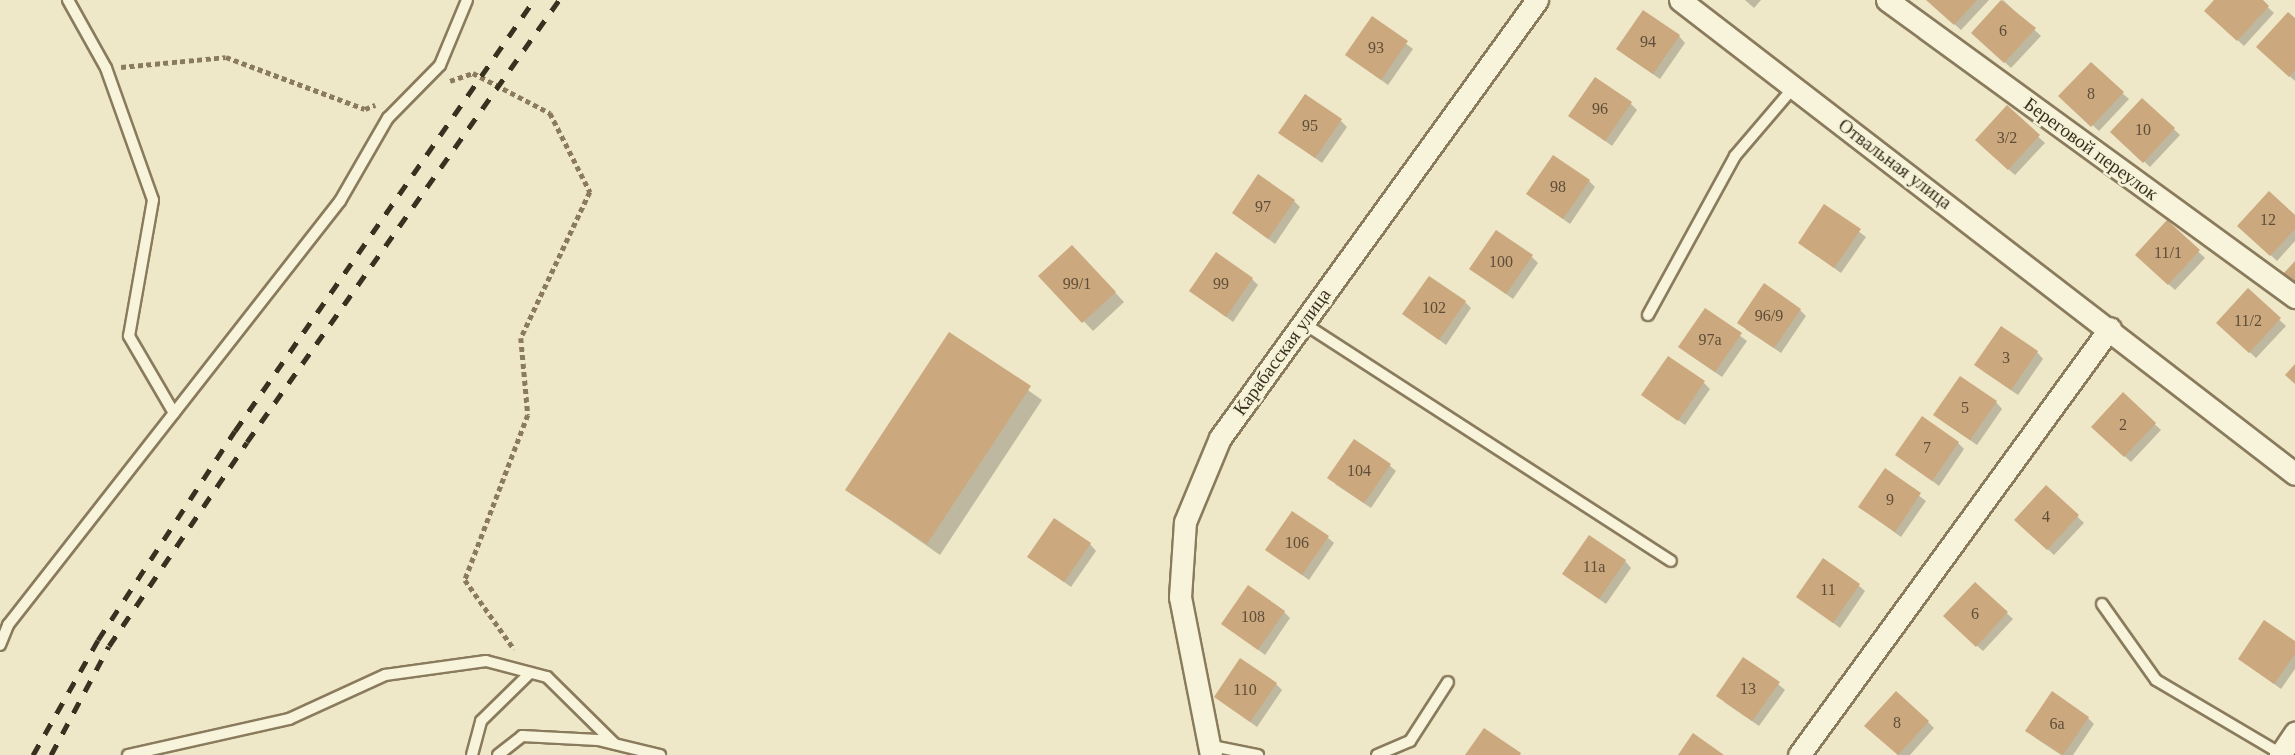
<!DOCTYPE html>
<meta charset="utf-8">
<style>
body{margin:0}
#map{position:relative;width:2295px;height:755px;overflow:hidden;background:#eee7c8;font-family:Georgia,serif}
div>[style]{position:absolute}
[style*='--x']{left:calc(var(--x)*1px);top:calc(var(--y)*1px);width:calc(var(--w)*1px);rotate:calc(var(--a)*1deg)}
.shadow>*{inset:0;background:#0003}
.building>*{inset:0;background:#cba87e}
.path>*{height:4.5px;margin-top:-2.25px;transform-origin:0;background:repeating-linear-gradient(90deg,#8a7b5d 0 5px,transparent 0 8.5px)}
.roads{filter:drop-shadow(2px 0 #8a7b5d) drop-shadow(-2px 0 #8a7b5d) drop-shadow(0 2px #8a7b5d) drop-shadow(0 -2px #8a7b5d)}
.service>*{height:10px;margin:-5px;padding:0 5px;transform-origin:5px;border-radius:5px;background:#f8f4db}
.minor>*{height:21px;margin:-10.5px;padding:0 10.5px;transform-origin:10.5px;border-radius:10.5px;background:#f8f4db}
.rail>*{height:5px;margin-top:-2.5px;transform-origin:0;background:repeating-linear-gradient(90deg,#3a3020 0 12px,transparent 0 24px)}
span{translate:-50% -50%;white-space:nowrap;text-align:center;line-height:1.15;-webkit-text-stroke:5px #f5f1d7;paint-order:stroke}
.number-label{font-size:16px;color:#5e4e38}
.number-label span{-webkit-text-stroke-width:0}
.street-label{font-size:19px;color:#3a3020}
</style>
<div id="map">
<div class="shadow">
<div style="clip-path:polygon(1745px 0,1761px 0,1754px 8px)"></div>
<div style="clip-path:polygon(1928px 0,1989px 0,1961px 30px)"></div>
<div style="clip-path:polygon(2003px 0,2041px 36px,2011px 68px,1973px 33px)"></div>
<div style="clip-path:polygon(2216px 0,2260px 0,2274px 13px,2244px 46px,2206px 11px)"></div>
<div style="clip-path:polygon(1372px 18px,1413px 49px,1388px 85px,1347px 55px)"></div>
<div style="clip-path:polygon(2295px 21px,2295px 81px,2258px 47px)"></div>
<div style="clip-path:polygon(1679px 36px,1685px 43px,1660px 79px,1625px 55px)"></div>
<div style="clip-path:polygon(2122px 93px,2129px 99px,2099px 131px,2061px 96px)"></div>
<div style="clip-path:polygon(2143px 100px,2180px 135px,2150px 167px,2113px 132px)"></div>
<div style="clip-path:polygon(1631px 104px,1637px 110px,1612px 146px,1570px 115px)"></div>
<div style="clip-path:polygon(2007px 108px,2045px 143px,2015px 175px,1983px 147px)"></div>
<div style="clip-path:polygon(1341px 121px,1347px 127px,1322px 163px,1281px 133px)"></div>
<div style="clip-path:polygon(1589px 181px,1595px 187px,1570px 224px,1528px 194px)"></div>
<div style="clip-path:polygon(1294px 201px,1300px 207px,1275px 244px,1234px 213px)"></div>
<div style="clip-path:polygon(1825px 206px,1866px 237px,1841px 273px,1800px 243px)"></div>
<div style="clip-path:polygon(2295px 217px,2295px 241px,2277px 261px,2239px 225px)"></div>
<div style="clip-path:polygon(2167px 222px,2205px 258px,2175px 290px,2137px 255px)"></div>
<div style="clip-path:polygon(1081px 256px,1124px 302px,1093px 331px,1041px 276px)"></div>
<div style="clip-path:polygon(1532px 257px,1538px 263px,1513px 299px,1471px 269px)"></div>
<div style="clip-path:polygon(1252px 279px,1258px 285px,1233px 322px,1192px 291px)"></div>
<div style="clip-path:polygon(2248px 291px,2286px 326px,2256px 358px,2218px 323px)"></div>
<div style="clip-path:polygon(1465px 302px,1471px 308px,1446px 345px,1405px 314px)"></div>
<div style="clip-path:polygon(1706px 310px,1747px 341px,1722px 377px,1687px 353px)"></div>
<div style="clip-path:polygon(1800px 310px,1806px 316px,1781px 353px,1745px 329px)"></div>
<div style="clip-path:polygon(949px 335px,1042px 400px,940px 555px,847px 490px)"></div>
<div style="clip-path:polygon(2037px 352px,2043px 359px,2018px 395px,1983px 371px)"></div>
<div style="clip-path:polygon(1704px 383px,1710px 389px,1685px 425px,1643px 395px)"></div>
<div style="clip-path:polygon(2123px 395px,2161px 430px,2131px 462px,2099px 433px)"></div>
<div style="clip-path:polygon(1996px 402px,2002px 409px,1977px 445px,1942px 421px)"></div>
<div style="clip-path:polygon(1958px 443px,1964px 449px,1939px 486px,1898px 455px)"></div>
<div style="clip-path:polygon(1389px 465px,1396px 471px,1371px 508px,1335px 484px)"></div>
<div style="clip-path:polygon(1885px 470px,1926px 501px,1901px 537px,1860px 507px)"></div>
<div style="clip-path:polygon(2046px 487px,2084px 523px,2054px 555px,2022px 526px)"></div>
<div style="clip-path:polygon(1327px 537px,1334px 543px,1309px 580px,1267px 550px)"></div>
<div style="clip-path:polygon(1090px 544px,1096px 551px,1071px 587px,1029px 557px)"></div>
<div style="clip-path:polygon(1625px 561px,1631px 568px,1606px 604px,1564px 574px)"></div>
<div style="clip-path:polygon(1975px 584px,2013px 619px,1983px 651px,1951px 623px)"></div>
<div style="clip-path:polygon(1858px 585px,1865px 591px,1840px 628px,1798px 597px)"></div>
<div style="clip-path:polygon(1284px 612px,1290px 618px,1265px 655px,1224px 624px)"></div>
<div style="clip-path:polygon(2295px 643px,2295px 669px,2281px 689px,2240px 659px)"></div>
<div style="clip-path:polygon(1276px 684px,1282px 690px,1257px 727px,1216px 697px)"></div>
<div style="clip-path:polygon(1778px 684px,1785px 690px,1759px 726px,1724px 702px)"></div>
<div style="clip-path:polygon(2088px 718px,2094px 724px,2073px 755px,2061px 755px,2034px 737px)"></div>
<div style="clip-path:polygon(1928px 722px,1934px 728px,1910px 755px,1898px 755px,1866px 726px)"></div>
</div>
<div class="building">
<div style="clip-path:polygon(1926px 0,1977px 0,1954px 25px)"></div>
<div style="clip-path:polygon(2001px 0,2036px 28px,2004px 63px,1971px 33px)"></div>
<div style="clip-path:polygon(2214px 0,2263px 0,2269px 6px,2237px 41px,2204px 11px)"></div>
<div style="clip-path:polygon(1643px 10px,1680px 35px,1653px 74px,1616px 49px)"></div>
<div style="clip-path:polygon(2288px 12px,2295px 18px,2295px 70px,2289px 77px,2256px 47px)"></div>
<div style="clip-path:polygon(1372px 16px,1408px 41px,1381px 80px,1345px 55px)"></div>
<div style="clip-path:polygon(2091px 62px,2124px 92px,2091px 127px,2058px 96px)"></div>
<div style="clip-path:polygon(1595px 77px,1632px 102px,1605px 141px,1568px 116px)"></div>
<div style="clip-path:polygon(1305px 94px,1342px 119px,1315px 158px,1278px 133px)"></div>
<div style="clip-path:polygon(2142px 98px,2175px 128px,2143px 163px,2110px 132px)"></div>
<div style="clip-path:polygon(2007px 105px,2040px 135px,2008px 170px,1975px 140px)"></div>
<div style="clip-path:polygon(1553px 155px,1590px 180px,1563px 219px,1526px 194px)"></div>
<div style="clip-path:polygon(1258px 174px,1295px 200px,1268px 239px,1232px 213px)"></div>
<div style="clip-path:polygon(2269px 191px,2295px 215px,2295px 229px,2270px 256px,2237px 226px)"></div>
<div style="clip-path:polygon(1824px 204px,1861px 229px,1834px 268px,1798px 243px)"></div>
<div style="clip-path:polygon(2167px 220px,2200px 250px,2168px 285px,2135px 255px)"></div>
<div style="clip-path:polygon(1496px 230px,1533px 255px,1506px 294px,1469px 269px)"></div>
<div style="clip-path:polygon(1072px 245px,1116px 292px,1082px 323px,1038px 276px)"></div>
<div style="clip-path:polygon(1216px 252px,1253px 278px,1226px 317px,1189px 291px)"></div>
<div style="clip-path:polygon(2295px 261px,2295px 289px,2281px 276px)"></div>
<div style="clip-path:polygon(1429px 276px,1466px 301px,1439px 340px,1402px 314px)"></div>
<div style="clip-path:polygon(1764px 283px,1801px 309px,1774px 348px,1737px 323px)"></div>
<div style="clip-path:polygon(2248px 288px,2281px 318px,2249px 353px,2216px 323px)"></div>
<div style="clip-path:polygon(1705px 308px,1742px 333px,1715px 372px,1678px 347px)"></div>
<div style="clip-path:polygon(2001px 326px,2038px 351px,2011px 390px,1974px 365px)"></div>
<div style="clip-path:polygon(949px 332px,1031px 386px,927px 544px,845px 490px)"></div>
<div style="clip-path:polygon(1668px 356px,1705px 381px,1678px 421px,1641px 395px)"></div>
<div style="clip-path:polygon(2295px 364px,2295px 384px,2285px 375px)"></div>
<div style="clip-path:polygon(1960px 376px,1997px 401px,1970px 440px,1933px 415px)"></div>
<div style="clip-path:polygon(2123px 392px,2156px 423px,2124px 457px,2091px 427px)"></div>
<div style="clip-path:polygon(1922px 416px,1959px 442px,1932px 481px,1895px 455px)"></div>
<div style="clip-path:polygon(1354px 439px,1391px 464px,1364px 503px,1327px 478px)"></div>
<div style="clip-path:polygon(1885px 468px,1921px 493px,1895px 532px,1858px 507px)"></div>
<div style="clip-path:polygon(2046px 485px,2079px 515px,2047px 550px,2014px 520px)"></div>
<div style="clip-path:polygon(1292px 511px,1329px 536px,1302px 575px,1265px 550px)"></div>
<div style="clip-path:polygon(1054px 518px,1091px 543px,1064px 582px,1027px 557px)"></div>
<div style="clip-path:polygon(1589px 535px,1626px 560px,1599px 599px,1562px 574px)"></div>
<div style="clip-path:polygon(1823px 558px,1860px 584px,1833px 623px,1796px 597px)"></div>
<div style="clip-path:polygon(1975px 582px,2008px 612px,1976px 647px,1943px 616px)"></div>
<div style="clip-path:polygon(1248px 585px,1285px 611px,1258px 650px,1221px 624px)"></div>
<div style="clip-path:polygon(2264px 620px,2295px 641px,2295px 654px,2274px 684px,2238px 659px)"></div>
<div style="clip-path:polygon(1743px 657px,1780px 682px,1752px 721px,1716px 696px)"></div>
<div style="clip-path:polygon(1240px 658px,1277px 683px,1250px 722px,1214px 697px)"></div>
<div style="clip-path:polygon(1896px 691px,1929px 721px,1898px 755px,1864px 726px)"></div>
<div style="clip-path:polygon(2052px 691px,2089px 717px,2063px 755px,2025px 731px)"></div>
<div style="clip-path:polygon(1484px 728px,1521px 753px,1520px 755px,1465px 755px)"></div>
<div style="clip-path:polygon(1693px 733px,1724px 755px,1678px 755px)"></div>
</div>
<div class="path">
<div style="--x:121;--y:67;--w:105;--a:-5.4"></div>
<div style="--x:226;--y:57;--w:148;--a:20.5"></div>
<div style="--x:365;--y:109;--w:11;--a:-22"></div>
<div style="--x:450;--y:81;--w:24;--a:-19"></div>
<div style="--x:473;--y:73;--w:87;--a:27.5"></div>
<div style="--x:550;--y:113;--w:89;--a:63.1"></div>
<div style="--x:590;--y:192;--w:161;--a:115.3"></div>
<div style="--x:521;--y:338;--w:77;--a:84.8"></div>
<div style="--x:528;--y:415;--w:177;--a:110.9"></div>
<div style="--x:465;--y:580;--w:85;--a:54.6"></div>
</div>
<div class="roads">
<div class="service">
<div style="--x:68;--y:0;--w:78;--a:60.8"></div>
<div style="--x:106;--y:68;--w:140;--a:70.4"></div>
<div style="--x:153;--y:200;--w:138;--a:100"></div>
<div style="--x:129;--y:336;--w:89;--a:59.7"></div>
<div style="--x:1648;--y:315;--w:181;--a:-61.3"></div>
<div style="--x:1735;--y:156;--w:91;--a:-49.5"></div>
<div style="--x:1303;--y:323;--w:438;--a:32.9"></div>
<div style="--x:2102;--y:604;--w:93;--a:54.6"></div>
<div style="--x:2156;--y:680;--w:145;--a:30.6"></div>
<div style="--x:0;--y:645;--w:22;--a:-68"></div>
<div style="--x:8;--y:625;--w:539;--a:-51.94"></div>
<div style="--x:340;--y:201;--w:96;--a:-60"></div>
<div style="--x:388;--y:118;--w:74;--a:-45.5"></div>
<div style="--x:440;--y:65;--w:70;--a:-67.4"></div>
<div style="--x:1212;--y:746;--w:47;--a:11.1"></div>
<div style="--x:128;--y:755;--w:165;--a:-12.6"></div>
<div style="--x:289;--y:719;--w:106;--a:-24.6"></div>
<div style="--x:385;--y:675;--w:102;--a:-7.9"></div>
<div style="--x:486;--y:661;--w:63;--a:14.7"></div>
<div style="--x:547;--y:677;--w:95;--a:44.6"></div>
<div style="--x:472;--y:755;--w:35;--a:-75"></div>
<div style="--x:481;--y:721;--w:69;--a:-44.4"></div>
<div style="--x:498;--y:755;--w:31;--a:-38"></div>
<div style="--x:522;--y:736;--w:76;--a:3"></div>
<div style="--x:598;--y:740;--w:64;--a:13.6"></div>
<div style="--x:1377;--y:755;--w:36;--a:-23"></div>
<div style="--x:1410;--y:741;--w:70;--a:-57.2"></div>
</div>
<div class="minor">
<div style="--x:1680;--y:0;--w:776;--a:37.62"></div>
<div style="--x:1887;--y:0;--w:505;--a:36.05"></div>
<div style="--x:1211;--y:755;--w:161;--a:-101.1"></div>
<div style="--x:1180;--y:597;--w:75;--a:-86.2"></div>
<div style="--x:1185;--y:522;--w:91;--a:-67.4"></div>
<div style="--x:1220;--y:438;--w:541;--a:-54.11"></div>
<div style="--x:1799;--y:755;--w:528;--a:-53.93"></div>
<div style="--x:2280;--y:755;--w:27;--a:-56"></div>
</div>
</div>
<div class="rail">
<div style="--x:33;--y:755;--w:132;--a:-60.5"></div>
<div style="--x:98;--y:640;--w:250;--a:-56.8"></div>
<div style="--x:235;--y:431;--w:525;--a:-55.25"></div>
<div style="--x:51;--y:755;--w:123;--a:-62"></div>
<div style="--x:109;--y:646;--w:246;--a:-55.9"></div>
<div style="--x:247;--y:442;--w:541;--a:-54.78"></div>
</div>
<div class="number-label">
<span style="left:2003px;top:31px">6</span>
<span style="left:1648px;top:42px">94</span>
<span style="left:1376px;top:48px">93</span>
<span style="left:2091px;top:94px">8</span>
<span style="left:1600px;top:109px">96</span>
<span style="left:1310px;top:126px">95</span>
<span style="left:2143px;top:130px">10</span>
<span style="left:2007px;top:138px">3/2</span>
<span style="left:1558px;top:187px">98</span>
<span style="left:1263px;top:207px">97</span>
<span style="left:2268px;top:220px">12</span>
<span style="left:2168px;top:253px">11/1</span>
<span style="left:1501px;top:262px">100</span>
<span style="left:1077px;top:284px">99/1</span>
<span style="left:1221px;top:284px">99</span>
<span style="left:1434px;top:308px">102</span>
<span style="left:1769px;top:316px">96/9</span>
<span style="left:2248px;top:321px">11/2</span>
<span style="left:1710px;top:340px">97а</span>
<span style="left:2006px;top:358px">3</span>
<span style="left:1965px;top:408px">5</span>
<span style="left:2123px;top:425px">2</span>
<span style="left:1927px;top:448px">7</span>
<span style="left:1359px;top:471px">104</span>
<span style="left:1890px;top:500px">9</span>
<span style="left:2046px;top:517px">4</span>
<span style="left:1297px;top:543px">106</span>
<span style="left:1594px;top:567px">11а</span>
<span style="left:1828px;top:590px">11</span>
<span style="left:1975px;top:614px">6</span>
<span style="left:1253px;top:617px">108</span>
<span style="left:1748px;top:689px">13</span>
<span style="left:1245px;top:690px">110</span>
<span style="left:1897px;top:723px">8</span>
<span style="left:2057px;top:724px">6а</span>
</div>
<div class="street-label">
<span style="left:2091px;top:149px;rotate:36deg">Береговой переулок</span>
<span style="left:1895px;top:164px;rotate:37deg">Отвальная улица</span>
<span style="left:1282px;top:352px;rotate:-54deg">Карабасская улица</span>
</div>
</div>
